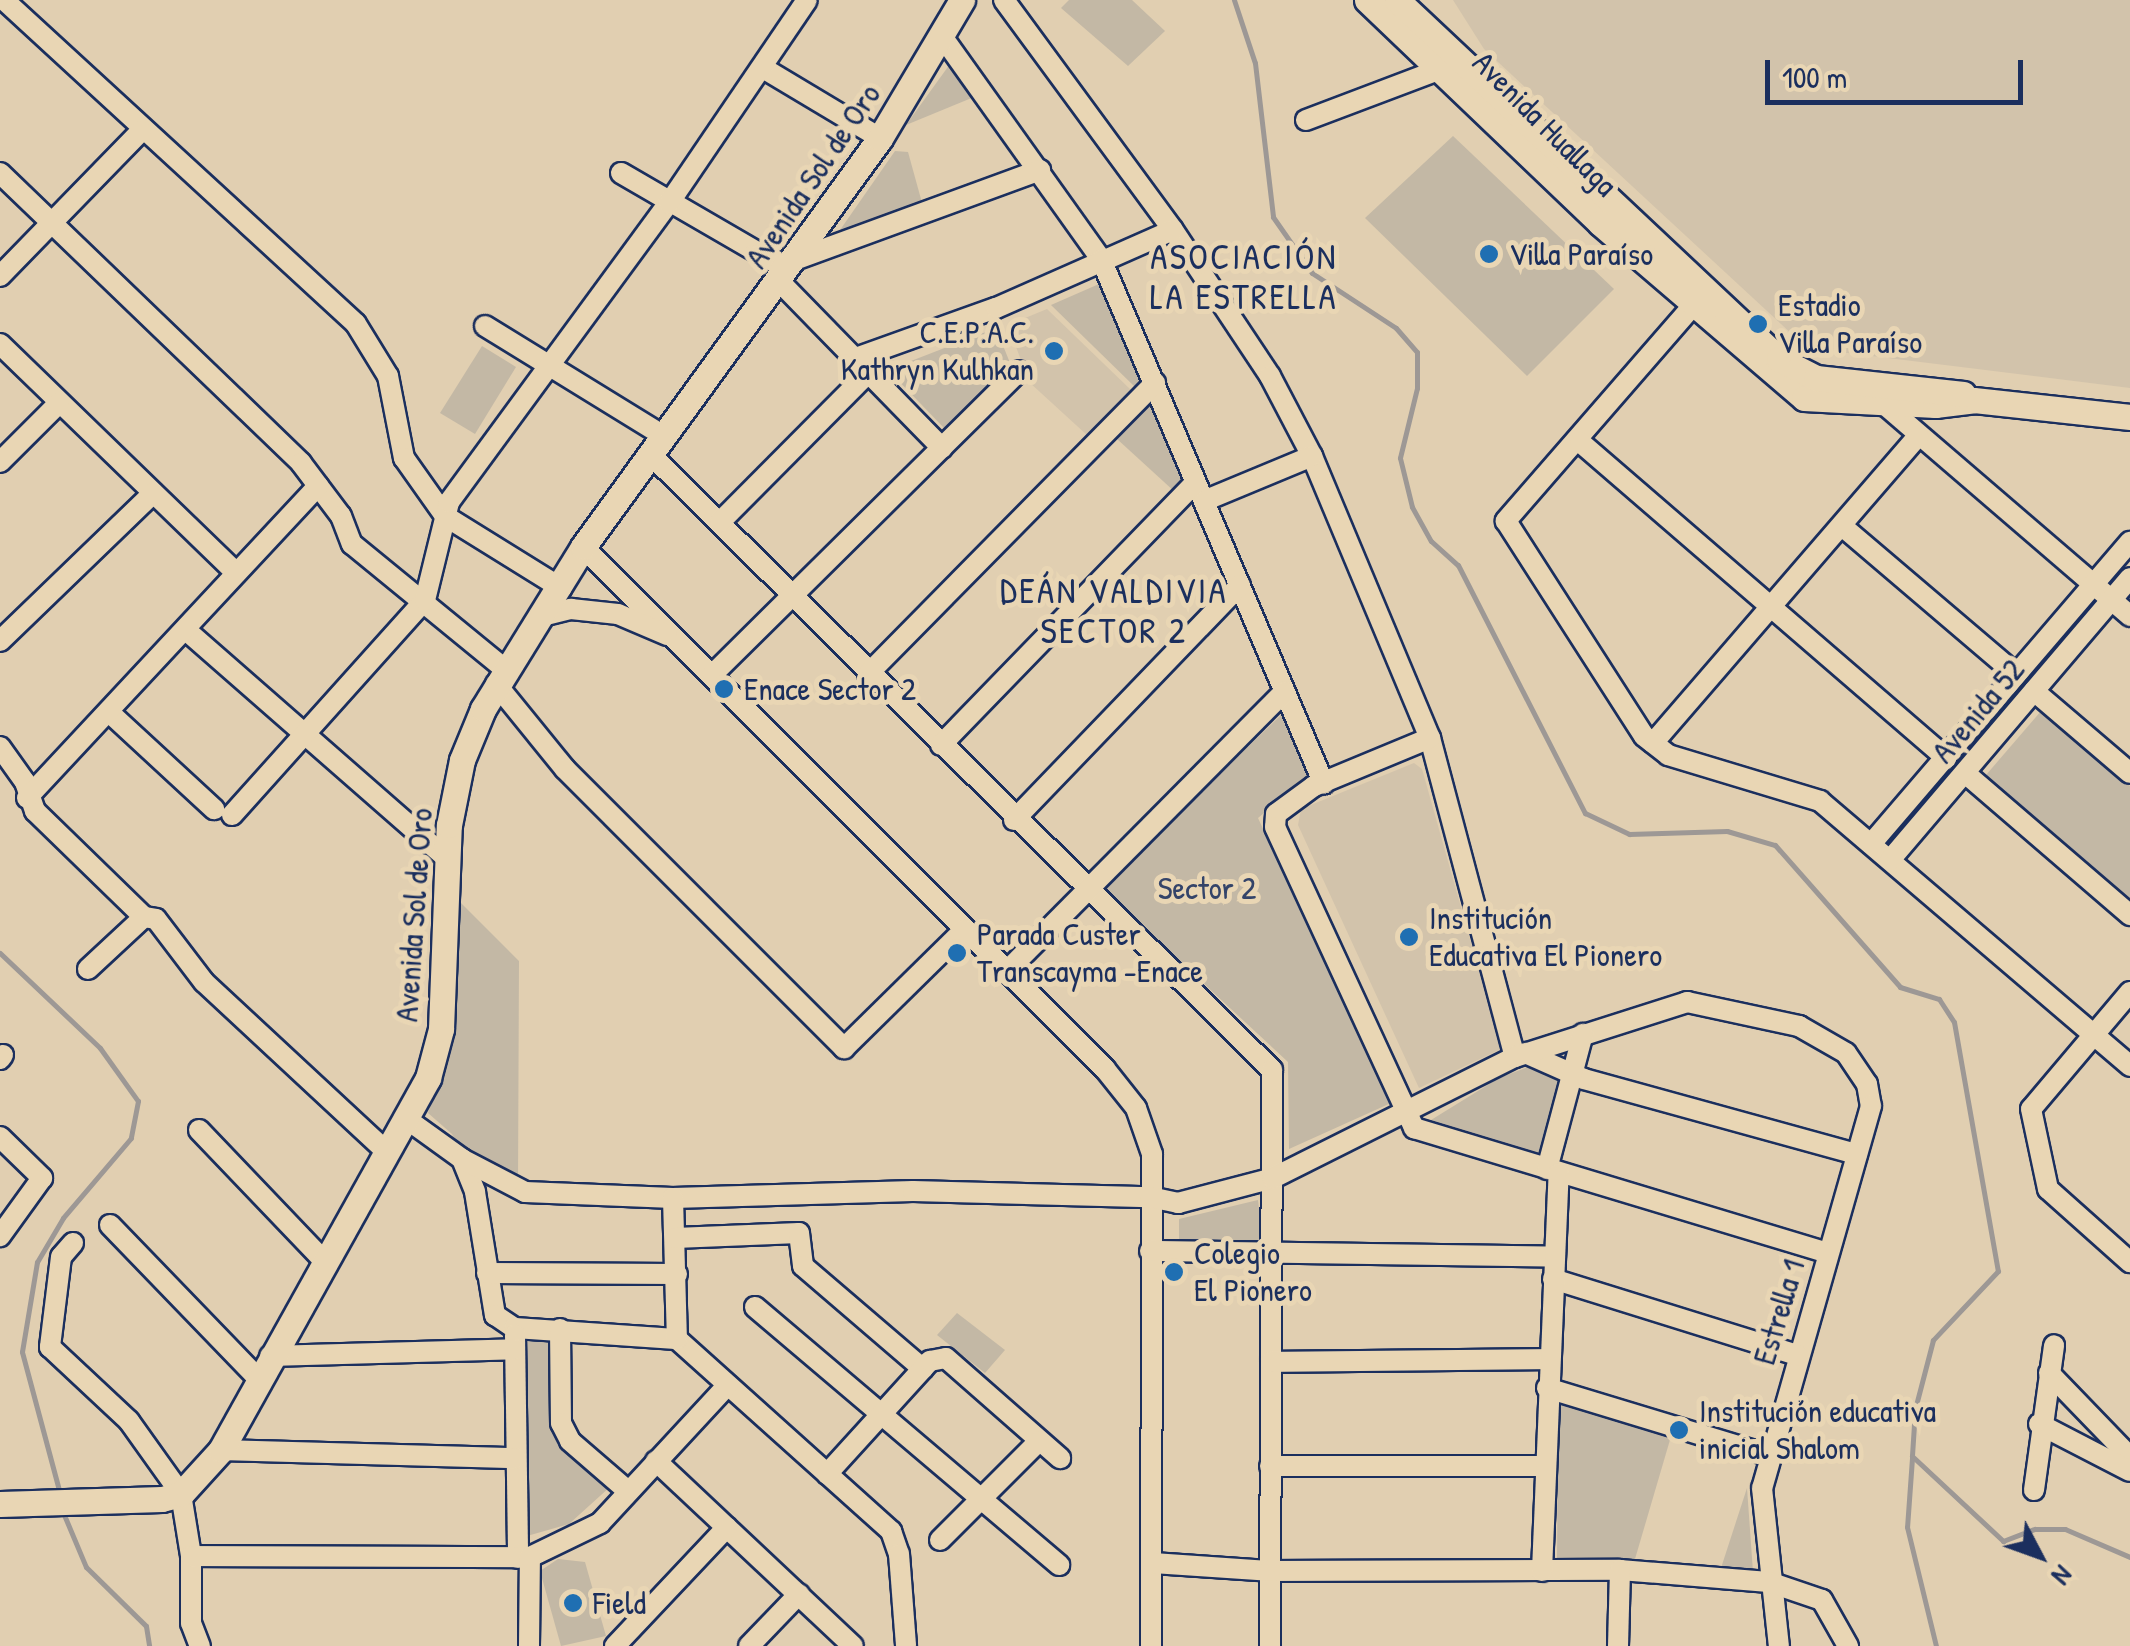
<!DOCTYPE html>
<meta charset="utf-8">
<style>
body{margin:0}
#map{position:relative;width:2130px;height:1646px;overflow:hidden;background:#e1cfb1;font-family:"Patrick Hand",sans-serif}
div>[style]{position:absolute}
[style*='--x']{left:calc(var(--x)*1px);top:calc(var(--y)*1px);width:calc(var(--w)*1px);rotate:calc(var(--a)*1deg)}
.built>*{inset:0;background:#d2c3ab}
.green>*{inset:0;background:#c3b8a5}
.stream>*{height:5px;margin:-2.5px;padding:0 2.5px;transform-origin:2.5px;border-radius:2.5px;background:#9d9895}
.roads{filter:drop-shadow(2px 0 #1b2f5e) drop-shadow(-2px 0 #1b2f5e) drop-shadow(0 2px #1b2f5e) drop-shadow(0 -2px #1b2f5e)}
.minor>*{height:20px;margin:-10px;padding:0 10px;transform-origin:10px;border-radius:10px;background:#e9d6b4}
.major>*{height:25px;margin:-12.5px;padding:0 12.5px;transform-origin:12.5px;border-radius:12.5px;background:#e9d6b4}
.dots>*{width:28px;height:28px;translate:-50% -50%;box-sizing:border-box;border:5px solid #e9d6b4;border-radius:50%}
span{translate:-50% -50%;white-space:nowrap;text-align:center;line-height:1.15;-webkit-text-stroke:10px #e9d6b4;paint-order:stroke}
.street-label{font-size:32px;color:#1b2f5e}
.poi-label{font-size:32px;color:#1b2f5e}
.left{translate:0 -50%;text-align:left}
.right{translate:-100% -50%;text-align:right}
.park-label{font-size:32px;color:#344469}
.neighbourhood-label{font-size:35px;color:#1b2f5e;letter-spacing:2.5px}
.north{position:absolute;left:1990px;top:1506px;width:100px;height:100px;-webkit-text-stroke:8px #e9d6b4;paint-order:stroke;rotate:131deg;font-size:28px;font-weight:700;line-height:40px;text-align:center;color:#1b2f5e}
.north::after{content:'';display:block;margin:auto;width:35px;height:45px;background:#1b2f5e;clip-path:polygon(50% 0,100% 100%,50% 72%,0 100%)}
.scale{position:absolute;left:1765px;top:60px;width:258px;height:45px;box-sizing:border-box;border:5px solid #1b2f5e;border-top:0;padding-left:12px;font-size:30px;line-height:35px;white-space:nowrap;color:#1b2f5e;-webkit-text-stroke:8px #e9d6b4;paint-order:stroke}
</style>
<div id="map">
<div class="built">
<div style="clip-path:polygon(1453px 0,2130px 0,2130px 388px,1807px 348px,1484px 49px)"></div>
<div style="clip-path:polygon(1047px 309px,1131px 390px,1088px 436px,1029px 382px,1008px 325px)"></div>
<div style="clip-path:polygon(1414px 763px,1422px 769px,1501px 1049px,1419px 1088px,1298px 825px,1301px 809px)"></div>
</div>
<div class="green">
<div style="clip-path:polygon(1069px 0,1132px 0,1165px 31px,1128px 66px,1061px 8px)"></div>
<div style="clip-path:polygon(950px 64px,974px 97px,906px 125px)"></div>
<div style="clip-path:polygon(1453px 136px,1614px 289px,1527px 376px,1365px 218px)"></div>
<div style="clip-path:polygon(895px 151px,908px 152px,924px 210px,831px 243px)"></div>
<div style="clip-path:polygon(1099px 284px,1140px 381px,1135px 387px,1051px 305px)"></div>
<div style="clip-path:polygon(996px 328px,1010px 363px,944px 428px,892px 374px,893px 368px)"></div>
<div style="clip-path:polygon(482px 346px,516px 367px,475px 434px,440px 413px)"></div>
<div style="clip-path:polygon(1150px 405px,1183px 483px,1175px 492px,1117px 439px)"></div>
<div style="clip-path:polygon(2042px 710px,2130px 786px,2130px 898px,1986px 775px)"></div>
<div style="clip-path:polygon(1283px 713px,1310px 774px,1258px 818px,1391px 1103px,1289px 1149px,1288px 1062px,1102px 889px)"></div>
<div style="clip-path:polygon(458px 900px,519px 961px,518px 1184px,478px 1188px,452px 1134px,428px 1113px,453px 1038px)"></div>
<div style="clip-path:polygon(1533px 1065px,1562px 1078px,1542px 1154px,1431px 1120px,1499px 1078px)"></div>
<div style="clip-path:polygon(1258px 1200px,1263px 1243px,1179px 1243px,1179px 1219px)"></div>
<div style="clip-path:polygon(957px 1313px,1005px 1350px,985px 1373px,937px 1335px)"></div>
<div style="clip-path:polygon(524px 1341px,552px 1341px,556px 1441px,611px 1486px,569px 1524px,527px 1536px)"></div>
<div style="clip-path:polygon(1558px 1400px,1672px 1433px,1635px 1559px,1557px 1559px)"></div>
<div style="clip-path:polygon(1747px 1488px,1753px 1572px,1721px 1568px)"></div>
<div style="clip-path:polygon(558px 1559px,585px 1562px,606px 1636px,561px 1646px,540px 1571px)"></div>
</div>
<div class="stream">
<div style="--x:1234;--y:0;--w:66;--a:71.6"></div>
<div style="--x:1255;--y:63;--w:155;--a:83.3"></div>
<div style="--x:1273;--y:217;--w:68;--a:55.1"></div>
<div style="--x:1312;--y:273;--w:100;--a:33.2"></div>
<div style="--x:1396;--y:328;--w:32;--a:49"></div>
<div style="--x:1417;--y:352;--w:36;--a:90"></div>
<div style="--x:1417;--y:388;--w:72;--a:103.7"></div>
<div style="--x:1400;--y:458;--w:50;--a:76.2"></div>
<div style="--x:1412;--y:507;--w:39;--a:61"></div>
<div style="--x:1431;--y:541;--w:36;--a:42"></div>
<div style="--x:1458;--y:565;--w:279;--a:62.9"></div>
<div style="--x:1585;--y:813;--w:49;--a:25.5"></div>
<div style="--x:1629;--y:834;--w:98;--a:-1.8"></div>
<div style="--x:1727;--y:831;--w:50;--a:16.3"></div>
<div style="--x:1775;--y:845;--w:189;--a:48.6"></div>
<div style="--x:1900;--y:987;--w:41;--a:17.1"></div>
<div style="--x:1939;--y:999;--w:27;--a:57"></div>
<div style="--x:1954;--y:1022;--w:253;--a:80"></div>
<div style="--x:1998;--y:1271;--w:95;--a:133.3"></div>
<div style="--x:1933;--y:1340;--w:71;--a:104.6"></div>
<div style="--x:1915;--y:1409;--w:47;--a:93.7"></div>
<div style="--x:1912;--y:1456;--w:125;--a:43"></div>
<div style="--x:2003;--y:1541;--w:34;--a:-21"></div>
<div style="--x:2035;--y:1529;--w:30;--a:0"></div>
<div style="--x:2065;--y:1529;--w:71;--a:23.3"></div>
<div style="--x:0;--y:953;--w:138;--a:43.5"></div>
<div style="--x:100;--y:1048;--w:65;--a:54.4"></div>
<div style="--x:138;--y:1101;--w:38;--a:101"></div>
<div style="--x:131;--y:1138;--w:105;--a:130.4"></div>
<div style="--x:63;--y:1218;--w:51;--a:120.6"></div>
<div style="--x:37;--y:1262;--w:91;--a:99.5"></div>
<div style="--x:22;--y:1352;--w:147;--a:75"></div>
<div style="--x:1912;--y:1458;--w:69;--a:94.1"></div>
<div style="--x:1907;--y:1527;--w:122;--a:76.3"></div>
<div style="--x:62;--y:1510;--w:62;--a:67.2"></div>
<div style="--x:86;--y:1567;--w:84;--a:44.5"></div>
<div style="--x:146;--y:1626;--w:20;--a:81"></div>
</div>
<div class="roads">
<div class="minor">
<div style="--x:4;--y:0;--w:478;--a:42.6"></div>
<div style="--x:356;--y:324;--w:61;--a:58.4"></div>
<div style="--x:388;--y:376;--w:84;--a:79"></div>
<div style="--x:404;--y:458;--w:71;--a:54.7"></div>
<div style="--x:445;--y:516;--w:137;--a:31.8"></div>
<div style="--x:1004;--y:0;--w:285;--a:53.7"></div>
<div style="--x:1173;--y:230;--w:175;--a:56.4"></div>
<div style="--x:1270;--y:376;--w:90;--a:62.3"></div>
<div style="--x:1312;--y:456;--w:306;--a:67.3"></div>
<div style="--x:1430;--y:738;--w:330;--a:75.1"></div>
<div style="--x:944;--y:39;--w:270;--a:54.5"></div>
<div style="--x:1101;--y:259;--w:570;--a:66.99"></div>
<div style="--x:763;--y:68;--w:136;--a:30.9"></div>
<div style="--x:1306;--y:120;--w:153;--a:-20.7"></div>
<div style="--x:0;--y:173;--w:418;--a:43.9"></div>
<div style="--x:301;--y:463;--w:66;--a:53"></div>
<div style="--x:341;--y:516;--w:30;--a:69"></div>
<div style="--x:352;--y:544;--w:199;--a:39.3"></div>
<div style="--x:621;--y:173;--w:193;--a:30.1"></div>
<div style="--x:797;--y:259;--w:259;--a:-20.1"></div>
<div style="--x:0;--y:276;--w:202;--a:-45.8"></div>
<div style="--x:780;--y:282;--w:232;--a:45.7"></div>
<div style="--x:1703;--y:294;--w:301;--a:131"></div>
<div style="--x:1506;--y:521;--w:255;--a:57.3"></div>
<div style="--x:1644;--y:736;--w:31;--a:38"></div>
<div style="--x:1668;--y:755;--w:159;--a:16.8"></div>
<div style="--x:1820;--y:801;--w:408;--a:40.5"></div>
<div style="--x:485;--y:326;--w:210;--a:31.6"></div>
<div style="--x:0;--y:344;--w:329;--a:44.1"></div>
<div style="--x:856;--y:358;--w:149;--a:-19.7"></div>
<div style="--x:996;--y:308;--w:193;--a:-23.8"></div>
<div style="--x:1878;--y:399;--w:333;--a:40.7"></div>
<div style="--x:1580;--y:442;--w:484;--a:40.8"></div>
<div style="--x:651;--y:455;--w:874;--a:44.72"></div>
<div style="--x:1272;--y:1070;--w:576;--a:90.2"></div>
<div style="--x:0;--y:462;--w:83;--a:-45"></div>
<div style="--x:1204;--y:501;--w:117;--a:-22.6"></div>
<div style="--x:720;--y:522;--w:211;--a:-45.2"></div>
<div style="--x:1842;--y:526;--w:228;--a:40.4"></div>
<div style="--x:583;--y:547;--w:738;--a:45"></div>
<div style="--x:1105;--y:1069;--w:50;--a:51.5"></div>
<div style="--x:1136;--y:1108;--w:49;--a:70.8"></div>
<div style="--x:1152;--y:1154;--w:492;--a:90.1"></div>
<div style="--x:542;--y:616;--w:30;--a:-14"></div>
<div style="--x:571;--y:609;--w:47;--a:6.1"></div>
<div style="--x:618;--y:614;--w:53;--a:23.2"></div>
<div style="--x:187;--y:631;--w:344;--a:41.2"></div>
<div style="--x:0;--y:641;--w:213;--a:-44"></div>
<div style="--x:868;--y:674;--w:409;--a:-45.4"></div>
<div style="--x:712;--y:675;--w:432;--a:-44.7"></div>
<div style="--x:496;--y:684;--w:109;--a:50.9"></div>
<div style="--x:565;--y:769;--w:395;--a:45"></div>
<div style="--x:844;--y:1048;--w:168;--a:-44.5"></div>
<div style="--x:2034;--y:691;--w:126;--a:40.5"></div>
<div style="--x:110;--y:713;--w:142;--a:42.7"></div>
<div style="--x:1430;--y:738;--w:126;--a:157.5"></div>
<div style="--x:1314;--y:786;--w:47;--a:143.6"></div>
<div style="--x:1276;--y:814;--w:13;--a:94"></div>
<div style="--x:1275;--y:827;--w:332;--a:65.2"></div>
<div style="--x:1414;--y:1128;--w:432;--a:16.8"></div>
<div style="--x:1653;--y:743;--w:406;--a:-49.2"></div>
<div style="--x:941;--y:745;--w:366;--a:-45.9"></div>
<div style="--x:0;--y:747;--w:43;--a:54.5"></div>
<div style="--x:25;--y:782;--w:31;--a:71"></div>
<div style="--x:35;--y:811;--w:152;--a:44.2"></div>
<div style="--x:144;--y:917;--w:12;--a:9"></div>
<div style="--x:156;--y:919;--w:79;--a:52.7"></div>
<div style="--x:204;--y:982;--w:251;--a:42.9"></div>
<div style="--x:1965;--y:773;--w:218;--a:40.7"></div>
<div style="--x:27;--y:798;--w:427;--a:-47"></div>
<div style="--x:232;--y:815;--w:289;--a:-48.1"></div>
<div style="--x:425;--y:600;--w:101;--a:-76.2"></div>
<div style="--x:449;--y:502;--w:371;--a:-53.7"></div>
<div style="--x:669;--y:203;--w:245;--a:-55.8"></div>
<div style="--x:1014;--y:820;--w:326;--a:-46.1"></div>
<div style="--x:1871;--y:844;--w:398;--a:-49.4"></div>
<div style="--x:1890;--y:860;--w:370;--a:-49.6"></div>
<div style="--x:88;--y:969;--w:76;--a:-42.9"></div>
<div style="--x:1006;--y:972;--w:395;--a:-45.2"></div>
<div style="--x:2130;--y:992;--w:153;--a:130.2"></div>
<div style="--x:2031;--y:1109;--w:82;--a:78"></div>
<div style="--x:2048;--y:1189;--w:110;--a:41.7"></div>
<div style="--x:1525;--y:1053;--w:64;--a:23.8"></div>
<div style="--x:1584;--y:1079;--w:283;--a:15.4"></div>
<div style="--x:0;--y:1059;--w:5;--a:-53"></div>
<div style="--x:408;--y:1120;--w:67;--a:35.8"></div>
<div style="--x:462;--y:1159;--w:35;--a:68"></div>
<div style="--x:475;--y:1192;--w:125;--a:80.8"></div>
<div style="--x:495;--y:1315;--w:23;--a:34"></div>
<div style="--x:514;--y:1328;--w:163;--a:3.9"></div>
<div style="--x:677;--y:1339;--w:288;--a:41.9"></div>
<div style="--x:891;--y:1531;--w:24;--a:71"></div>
<div style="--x:899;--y:1554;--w:92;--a:85.6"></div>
<div style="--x:199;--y:1130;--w:181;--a:46.3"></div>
<div style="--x:0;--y:1137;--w:59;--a:44.3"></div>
<div style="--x:42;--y:1178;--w:72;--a:125.9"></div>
<div style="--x:462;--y:1159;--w:71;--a:27.6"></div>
<div style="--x:525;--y:1192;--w:148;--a:2.3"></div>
<div style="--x:673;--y:1198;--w:240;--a:-1.7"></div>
<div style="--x:913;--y:1191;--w:237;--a:1.5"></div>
<div style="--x:1150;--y:1197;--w:29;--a:12"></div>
<div style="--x:1178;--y:1203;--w:98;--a:-14.7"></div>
<div style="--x:1273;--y:1178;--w:271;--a:-26.6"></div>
<div style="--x:1515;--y:1057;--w:181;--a:-17.7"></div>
<div style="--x:1687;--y:1002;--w:115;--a:12.1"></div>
<div style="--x:1799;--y:1026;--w:54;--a:29.9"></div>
<div style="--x:1846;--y:1053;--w:37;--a:56"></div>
<div style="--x:1867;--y:1084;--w:22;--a:80"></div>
<div style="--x:1871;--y:1106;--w:397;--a:105.9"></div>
<div style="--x:1762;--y:1488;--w:159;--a:83.9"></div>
<div style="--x:1547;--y:1169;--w:140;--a:-75.1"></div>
<div style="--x:673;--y:1198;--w:141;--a:88.4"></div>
<div style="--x:110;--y:1225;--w:213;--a:46"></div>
<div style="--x:675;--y:1238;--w:124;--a:-2.3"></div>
<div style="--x:799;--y:1233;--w:33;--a:83"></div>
<div style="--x:803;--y:1266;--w:158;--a:40.6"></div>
<div style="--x:73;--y:1243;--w:18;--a:131"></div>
<div style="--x:61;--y:1257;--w:91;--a:97"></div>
<div style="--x:50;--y:1347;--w:108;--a:43.1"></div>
<div style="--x:129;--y:1421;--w:90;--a:54.5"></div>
<div style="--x:181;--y:1494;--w:63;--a:80.8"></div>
<div style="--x:191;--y:1556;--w:67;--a:90"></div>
<div style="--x:191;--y:1623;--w:25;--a:69"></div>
<div style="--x:1150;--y:1251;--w:405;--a:0.8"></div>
<div style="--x:487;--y:1273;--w:190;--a:0.3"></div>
<div style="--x:1553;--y:1279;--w:256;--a:17.3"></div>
<div style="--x:755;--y:1307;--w:399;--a:40.3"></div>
<div style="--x:560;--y:1329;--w:94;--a:89.4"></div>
<div style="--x:561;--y:1423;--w:20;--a:63"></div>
<div style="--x:570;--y:1441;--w:77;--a:40.8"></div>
<div style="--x:515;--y:1335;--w:223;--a:89.2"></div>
<div style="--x:270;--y:1356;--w:245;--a:-1.6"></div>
<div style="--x:1271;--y:1362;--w:276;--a:-0.6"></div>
<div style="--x:2049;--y:1373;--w:117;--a:46"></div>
<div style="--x:1547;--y:1388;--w:231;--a:16.9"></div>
<div style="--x:2039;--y:1424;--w:102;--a:27.3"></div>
<div style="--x:221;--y:1450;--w:295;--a:1.6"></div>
<div style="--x:656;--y:1461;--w:270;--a:43.2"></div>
<div style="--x:1270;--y:1466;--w:274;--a:0"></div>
<div style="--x:827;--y:1474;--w:153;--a:-47.7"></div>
<div style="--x:930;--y:1361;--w:16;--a:-11"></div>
<div style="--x:946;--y:1358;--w:152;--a:41.3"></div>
<div style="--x:2034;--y:1490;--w:146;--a:-82.1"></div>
<div style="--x:940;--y:1540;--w:140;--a:-45"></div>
<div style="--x:191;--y:1556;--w:339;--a:0.2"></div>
<div style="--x:530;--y:1557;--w:78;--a:-25.9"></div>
<div style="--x:600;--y:1523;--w:188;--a:-47.2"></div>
<div style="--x:1153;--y:1563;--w:116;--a:3.9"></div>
<div style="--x:1269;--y:1571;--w:351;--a:-0.2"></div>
<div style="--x:1620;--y:1570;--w:149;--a:4.6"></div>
<div style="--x:1769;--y:1582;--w:56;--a:18.8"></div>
<div style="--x:1822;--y:1600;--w:53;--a:60.5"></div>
<div style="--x:1542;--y:1571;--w:398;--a:-87.6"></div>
<div style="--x:529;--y:1646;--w:89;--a:-89.4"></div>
<div style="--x:615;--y:1646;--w:163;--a:-46.7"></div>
<div style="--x:749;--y:1646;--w:72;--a:-46.1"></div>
<div style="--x:1618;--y:1646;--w:76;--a:-88.5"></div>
</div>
<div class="major">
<div style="--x:1367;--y:0;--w:323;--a:43.7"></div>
<div style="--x:1600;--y:223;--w:269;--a:40.6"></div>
<div style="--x:1804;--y:398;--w:131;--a:3.1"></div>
<div style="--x:1935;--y:405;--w:39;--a:-7"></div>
<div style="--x:1974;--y:400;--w:157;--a:6.2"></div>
<div style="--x:1397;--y:0;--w:524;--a:43.22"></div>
<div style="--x:1779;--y:359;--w:42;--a:27.2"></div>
<div style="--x:1816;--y:378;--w:148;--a:6.2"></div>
<div style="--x:0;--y:1504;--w:162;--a:-1.8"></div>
<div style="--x:162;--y:1499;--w:20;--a:-15"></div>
<div style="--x:181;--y:1494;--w:59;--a:-47.7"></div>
<div style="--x:221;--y:1450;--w:426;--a:-60.9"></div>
<div style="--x:428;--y:1078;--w:51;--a:-75.1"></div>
<div style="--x:441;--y:1029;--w:204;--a:-87.8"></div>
<div style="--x:449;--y:825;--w:66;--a:-78.7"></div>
<div style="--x:462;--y:760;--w:55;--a:-67.6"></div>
<div style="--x:483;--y:709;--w:190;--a:-58.3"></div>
<div style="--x:583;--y:547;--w:505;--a:-54.01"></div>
<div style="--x:880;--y:138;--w:161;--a:-59.3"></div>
</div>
</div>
<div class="dots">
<div style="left:1489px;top:254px;background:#1f6fb2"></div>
<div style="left:1758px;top:324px;background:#1f6fb2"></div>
<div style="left:1054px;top:351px;background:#1f6fb2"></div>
<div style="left:724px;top:689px;background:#1f6fb2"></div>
<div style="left:1409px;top:937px;background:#1f6fb2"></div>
<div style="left:957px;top:953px;background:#1f6fb2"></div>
<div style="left:1174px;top:1272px;background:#1f6fb2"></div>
<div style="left:1679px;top:1430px;background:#1f6fb2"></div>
<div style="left:573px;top:1603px;background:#1f6fb2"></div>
</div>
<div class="street-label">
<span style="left:1545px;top:124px;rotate:45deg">Avenida Huallaga</span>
<span style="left:813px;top:176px;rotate:-56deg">Avenida Sol de Oro</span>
<span style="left:1978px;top:711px;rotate:-50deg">Avenida 52</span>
<span style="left:414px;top:915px;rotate:-86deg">Avenida Sol de Oro</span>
<span style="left:1779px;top:1312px;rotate:-73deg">Estrella 1</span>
</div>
<div class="poi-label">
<span class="left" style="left:1509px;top:254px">Villa Paraíso</span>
<span class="left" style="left:1778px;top:324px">Estadio<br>Villa Paraíso</span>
<span class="right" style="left:1034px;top:351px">C.E.P.A.C.<br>Kathryn Kulhkan</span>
<span class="left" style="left:744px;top:689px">Enace Sector 2</span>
<span class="left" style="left:1429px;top:937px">Institución<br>Educativa El Pionero</span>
<span class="left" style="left:977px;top:953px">Parada Custer<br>Transcayma -Enace</span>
<span class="left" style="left:1194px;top:1272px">Colegio<br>El Pionero</span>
<span class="left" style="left:1699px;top:1430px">Institución educativa<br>inicial Shalom</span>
<span class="left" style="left:593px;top:1603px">Field</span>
</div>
<div class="park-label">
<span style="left:1207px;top:888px">Sector 2</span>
</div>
<div class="neighbourhood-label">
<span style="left:1244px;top:277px">ASOCIACIÓN<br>LA ESTRELLA</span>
<span style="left:1114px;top:611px">DEÁN VALDIVIA<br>SECTOR 2</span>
</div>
<div class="north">N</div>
<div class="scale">100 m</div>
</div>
